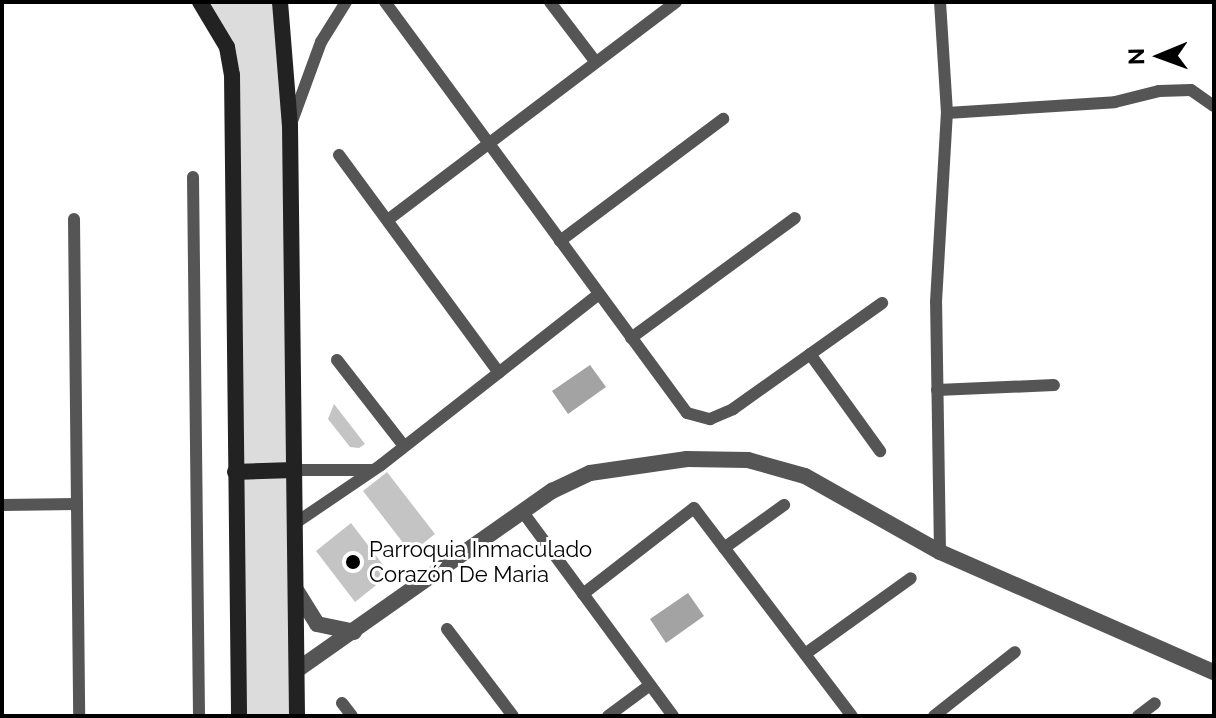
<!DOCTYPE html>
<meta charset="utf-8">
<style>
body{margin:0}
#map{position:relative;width:1216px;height:718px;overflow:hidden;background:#fff;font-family:Raleway,sans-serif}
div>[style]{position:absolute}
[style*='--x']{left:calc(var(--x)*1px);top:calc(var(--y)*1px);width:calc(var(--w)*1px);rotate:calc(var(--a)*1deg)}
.green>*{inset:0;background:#dcdcdc}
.water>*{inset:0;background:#a3a3a3}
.building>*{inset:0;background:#c4c4c4}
.lane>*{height:12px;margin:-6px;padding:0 6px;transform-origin:6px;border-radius:6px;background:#555}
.street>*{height:16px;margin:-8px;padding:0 8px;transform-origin:8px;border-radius:8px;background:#555}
.secondary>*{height:16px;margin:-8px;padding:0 8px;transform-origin:8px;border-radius:8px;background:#222}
.dots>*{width:22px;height:22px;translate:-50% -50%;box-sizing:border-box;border:4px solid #fff;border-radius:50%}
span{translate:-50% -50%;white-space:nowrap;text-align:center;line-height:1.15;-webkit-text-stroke:6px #fff;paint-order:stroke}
.poi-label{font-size:22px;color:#000}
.left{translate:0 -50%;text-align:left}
.frame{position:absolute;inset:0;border:4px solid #000;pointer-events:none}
.north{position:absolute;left:1120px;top:16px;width:80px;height:80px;-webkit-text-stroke:6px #fff;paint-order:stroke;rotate:269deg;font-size:22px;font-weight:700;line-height:32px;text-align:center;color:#000}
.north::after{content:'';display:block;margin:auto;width:28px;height:36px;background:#000;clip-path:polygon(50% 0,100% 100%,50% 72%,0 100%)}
</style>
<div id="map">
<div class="green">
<div style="clip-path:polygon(200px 2px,280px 2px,297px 716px,239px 716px,232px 75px)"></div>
</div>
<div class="water">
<div style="clip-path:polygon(590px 365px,606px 387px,568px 414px,552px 391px)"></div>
<div style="clip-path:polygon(688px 593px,704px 616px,666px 643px,650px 619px)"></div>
</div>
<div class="building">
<div style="clip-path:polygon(334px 404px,365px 444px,359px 448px,350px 447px,328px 419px)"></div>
<div style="clip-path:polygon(387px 472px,435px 534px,411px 553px,363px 491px)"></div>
<div style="clip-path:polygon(351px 523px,390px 574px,355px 602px,316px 551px)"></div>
</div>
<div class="lane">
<div style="--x:385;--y:2;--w:510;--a:53.69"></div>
<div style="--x:687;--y:413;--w:24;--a:15"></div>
<div style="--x:710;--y:419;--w:25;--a:-23"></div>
<div style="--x:733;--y:409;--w:183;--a:-35.4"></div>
<div style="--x:550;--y:2;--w:74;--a:52.7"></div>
<div style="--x:947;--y:113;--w:168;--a:-3.7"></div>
<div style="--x:1115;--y:102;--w:45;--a:-14"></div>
<div style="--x:1159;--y:91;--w:32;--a:-2"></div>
<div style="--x:1191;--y:90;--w:28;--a:35"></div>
<div style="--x:291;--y:124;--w:87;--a:-69.9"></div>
<div style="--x:321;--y:42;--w:47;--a:-58"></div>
<div style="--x:339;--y:155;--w:270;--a:53.7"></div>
<div style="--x:193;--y:177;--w:539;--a:89.36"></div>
<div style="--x:74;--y:219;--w:497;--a:89.4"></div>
<div style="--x:389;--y:219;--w:360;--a:-37.1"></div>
<div style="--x:560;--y:241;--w:204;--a:-36.8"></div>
<div style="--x:631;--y:338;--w:203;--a:-36.2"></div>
<div style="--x:810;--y:354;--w:120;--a:54.2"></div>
<div style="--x:337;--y:360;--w:109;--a:52.1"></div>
<div style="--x:937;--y:390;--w:117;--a:-2.4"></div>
<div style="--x:294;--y:470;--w:79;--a:0"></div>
<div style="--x:2;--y:505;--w:75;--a:-0.8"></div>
<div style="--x:522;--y:511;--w:255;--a:53.6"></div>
<div style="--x:294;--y:524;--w:105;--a:-34.1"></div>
<div style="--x:381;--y:465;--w:277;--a:-38.1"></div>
<div style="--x:724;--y:548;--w:74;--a:-35.6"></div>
<div style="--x:940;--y:552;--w:250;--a:-90.9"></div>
<div style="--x:936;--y:302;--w:189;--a:-86.7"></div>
<div style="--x:947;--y:113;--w:111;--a:-93.6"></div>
<div style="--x:583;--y:594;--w:140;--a:-37.8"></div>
<div style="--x:694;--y:508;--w:261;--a:52.8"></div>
<div style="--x:447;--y:629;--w:109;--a:52.8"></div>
<div style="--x:805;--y:654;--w:130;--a:-35.6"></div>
<div style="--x:342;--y:703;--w:16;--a:52"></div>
<div style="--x:608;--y:716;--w:52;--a:-36.4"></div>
<div style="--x:934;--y:716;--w:103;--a:-38.3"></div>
<div style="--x:1138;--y:716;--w:21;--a:-37"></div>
</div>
<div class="street">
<div style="--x:296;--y:590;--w:40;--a:58"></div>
<div style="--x:317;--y:624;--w:38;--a:12"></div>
<div style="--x:297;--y:670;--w:312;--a:-35.1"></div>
<div style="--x:552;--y:491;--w:42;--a:-25.3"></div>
<div style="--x:590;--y:473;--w:98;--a:-8.2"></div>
<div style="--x:687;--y:459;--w:61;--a:0.9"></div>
<div style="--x:748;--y:460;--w:59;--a:15.7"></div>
<div style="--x:805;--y:476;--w:155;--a:29.4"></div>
<div style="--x:940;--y:552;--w:299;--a:23.7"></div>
</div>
<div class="secondary">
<div style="--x:200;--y:2;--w:52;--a:59"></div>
<div style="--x:227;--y:47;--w:28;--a:80"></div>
<div style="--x:232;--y:75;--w:641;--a:89.37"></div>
<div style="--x:280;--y:2;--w:124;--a:85.4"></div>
<div style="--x:290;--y:126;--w:590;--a:89.32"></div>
<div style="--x:235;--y:472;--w:59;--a:-1.9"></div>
</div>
<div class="dots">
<div style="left:353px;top:562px;background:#000"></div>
</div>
<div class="poi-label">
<span class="left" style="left:369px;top:562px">Parroquia Inmaculado<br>Corazón De Maria</span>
</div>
<div class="frame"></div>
<div class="north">N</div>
</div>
